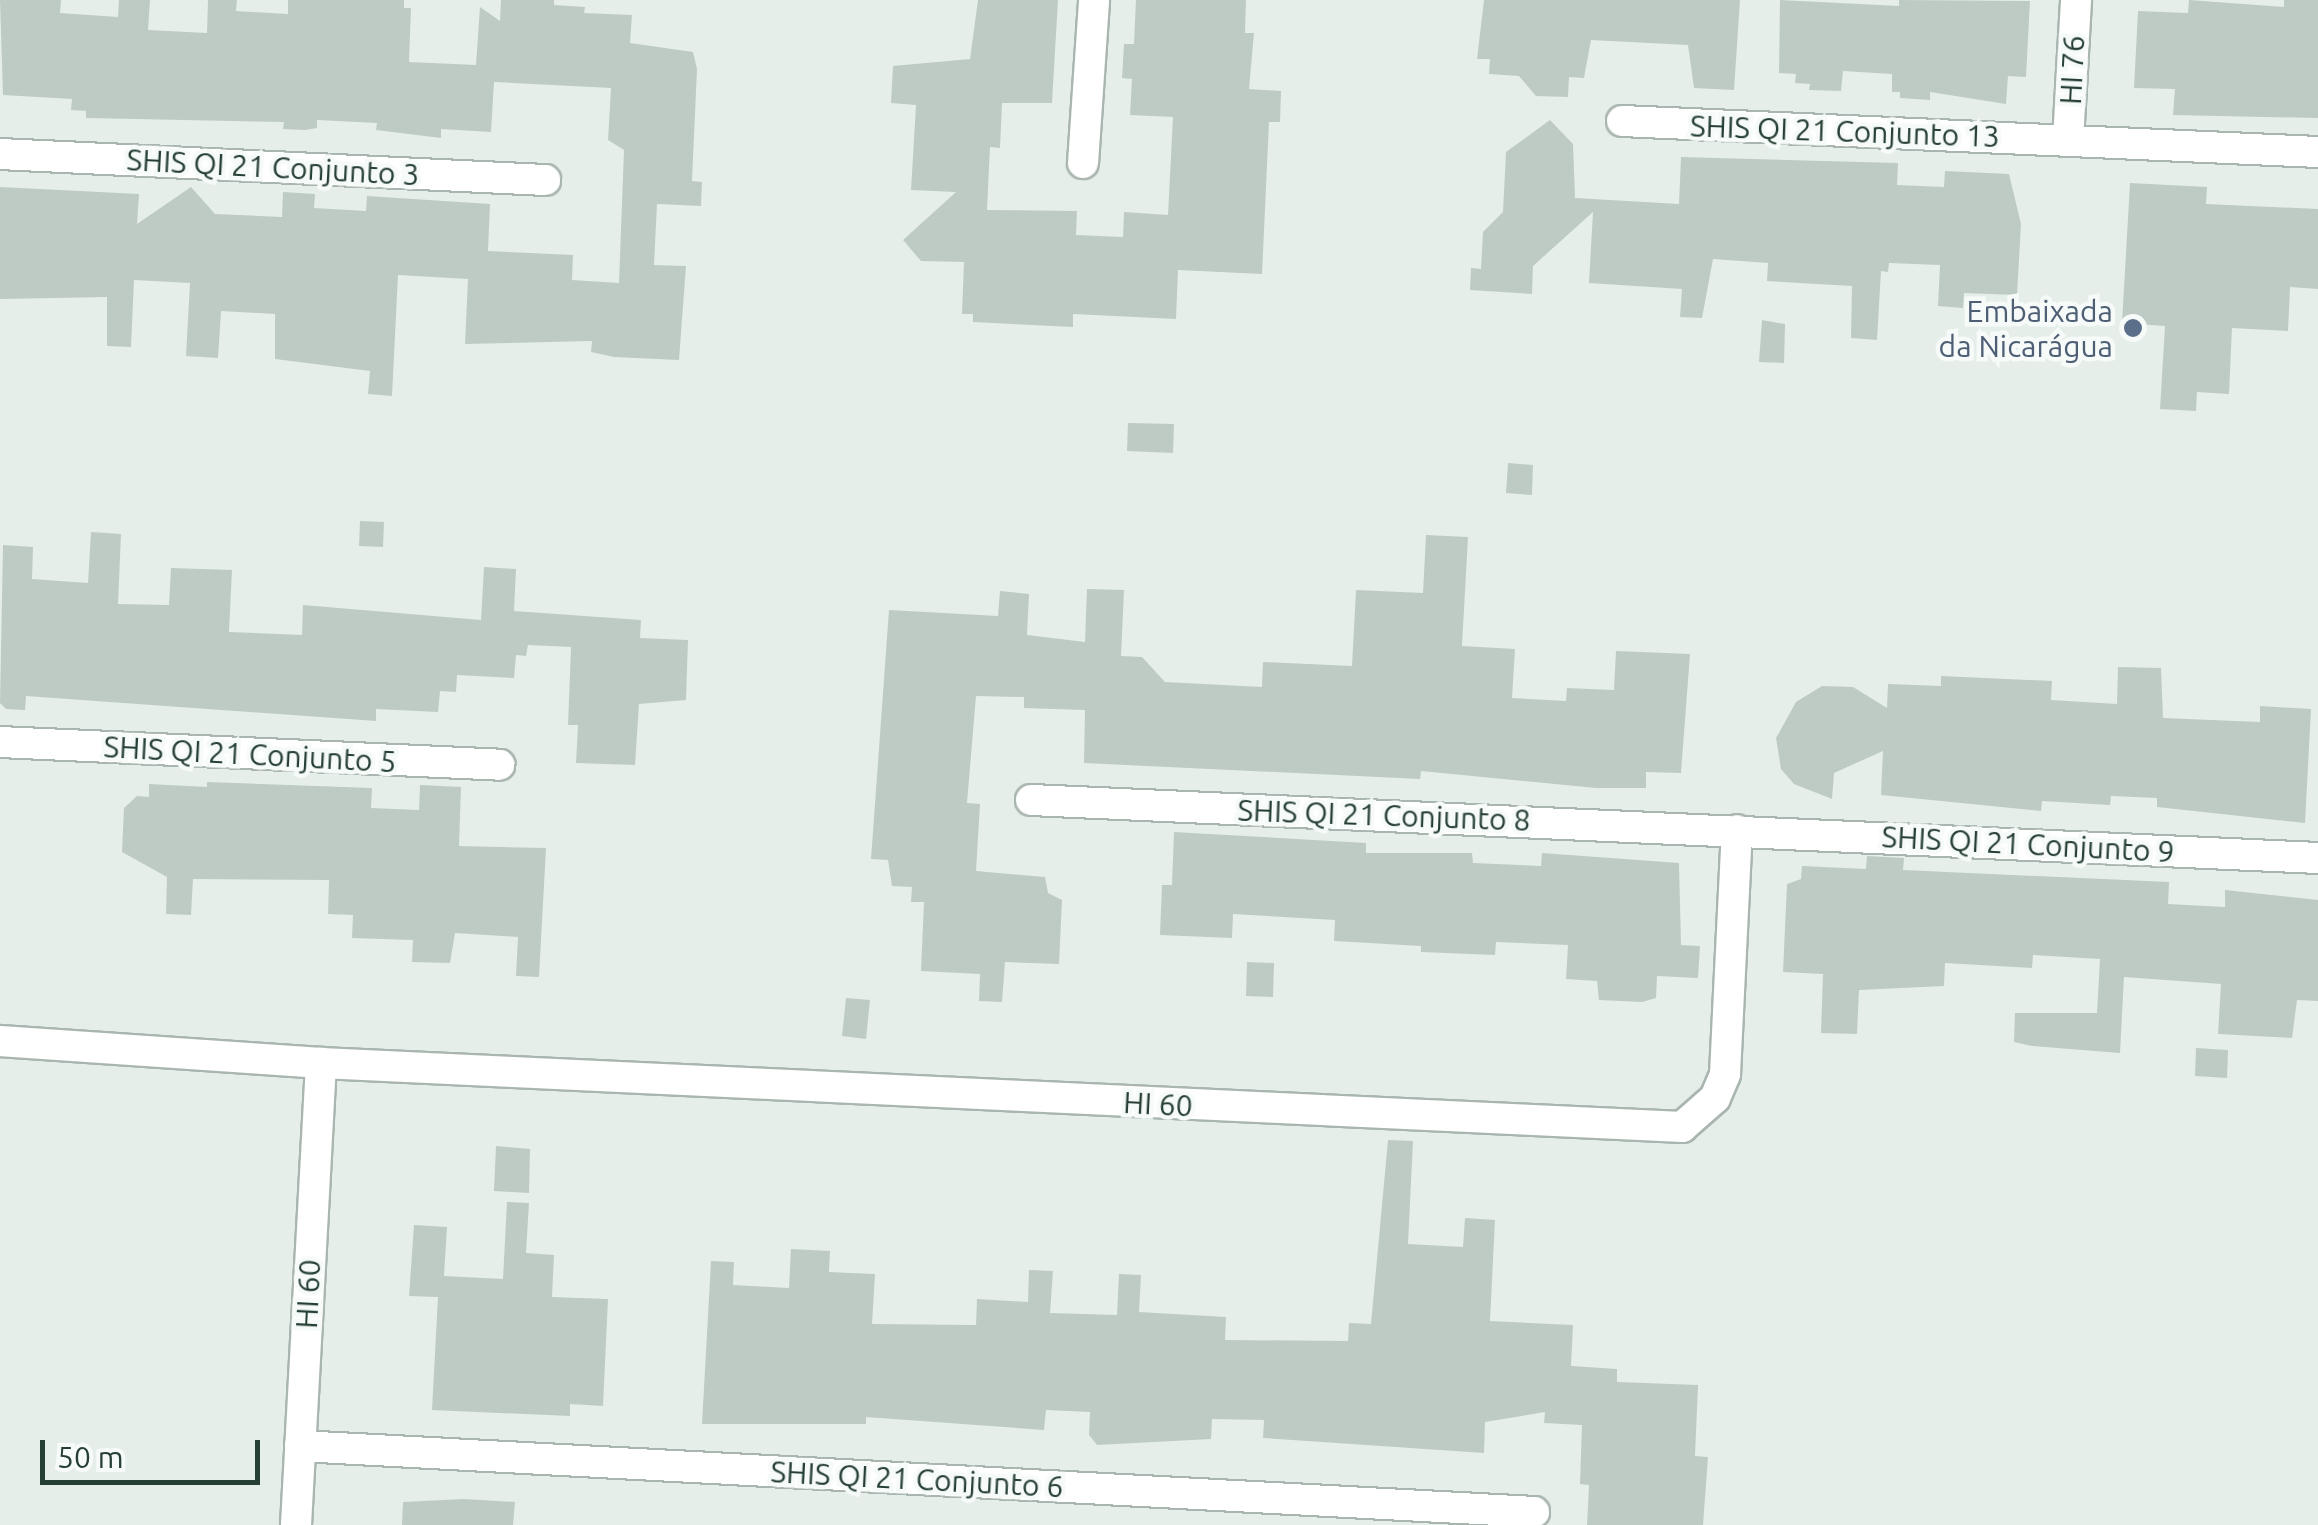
<!DOCTYPE html>
<meta charset="utf-8">
<style>
body{margin:0}
#map{position:relative;width:2318px;height:1525px;overflow:hidden;background:#e6eee9;font-family:Ubuntu,sans-serif}
div>[style]{position:absolute}
[style*='--x']{left:calc(var(--x)*1px);top:calc(var(--y)*1px);width:calc(var(--w)*1px);rotate:calc(var(--a)*1deg)}
.building>*{inset:0;background:#becbc4}
.roads{filter:drop-shadow(2px 0 #a9b6af) drop-shadow(-2px 0 #a9b6af) drop-shadow(0 2px #a9b6af) drop-shadow(0 -2px #a9b6af)}
.minor>*{height:30px;margin:-15px;padding:0 15px;transform-origin:15px;border-radius:15px;background:#fff}
.dots>*{width:28px;height:28px;translate:-50% -50%;box-sizing:border-box;border:5px solid #f6faf8;border-radius:50%}
span{translate:-50% -50%;white-space:nowrap;text-align:center;line-height:1.15;-webkit-text-stroke:9px #f6faf8;paint-order:stroke}
.street-label{font-size:30px;color:#263f34}
.service-label{font-size:30px;color:#4e5e75}
.right{translate:-100% -50%;text-align:right}
.scale{position:absolute;left:40px;top:1440px;width:220px;height:45px;box-sizing:border-box;border:5px solid #263f34;border-top:0;padding-left:12px;font-size:30px;line-height:35px;white-space:nowrap;color:#263f34;-webkit-text-stroke:8px #f6faf8;paint-order:stroke}
</style>
<div id="map">
<div class="building">
<div style="clip-path:polygon(0 0,61px 0,60px 13px,118px 17px,119px 0,150px 0,148px 30px,207px 33px,208px 0,237px 0,236px 11px,288px 14px,288px 0,404px 0,404px 8px,411px 8px,409px 62px,476px 65px,480px 7px,500px 21px,501px 0,554px 0,554px 5px,585px 7px,584px 13px,632px 15px,630px 43px,693px 52px,697px 69px,692px 181px,702px 182px,701px 206px,657px 204px,654px 265px,686px 266px,679px 360px,614px 357px,591px 352px,592px 341px,465px 344px,468px 279px,398px 275px,392px 396px,368px 394px,370px 371px,275px 359px,275px 314px,221px 311px,218px 358px,186px 356px,190px 283px,134px 280px,131px 347px,107px 346px,107px 297px,0 299px,0 187px,139px 194px,137px 224px,191px 187px,215px 214px,282px 217px,283px 192px,315px 194px,314px 208px,366px 211px,367px 196px,490px 204px,488px 251px,573px 255px,572px 280px,619px 283px,624px 150px,608px 140px,611px 88px,494px 82px,491px 132px,441px 129px,441px 138px,376px 130px,377px 123px,317px 120px,317px 128px,305px 130px,283px 129px,284px 122px,86px 118px,86px 111px,71px 110px,72px 99px,3px 95px)"></div>
<div style="clip-path:polygon(978px 0,1058px 0,1052px 103px,1002px 103px,1000px 148px,990px 147px,987px 210px,1077px 211px,1076px 235px,1123px 237px,1124px 212px,1168px 215px,1173px 117px,1130px 115px,1132px 79px,1122px 78px,1124px 44px,1134px 44px,1136px 0,1246px 0,1245px 33px,1254px 33px,1249px 89px,1281px 91px,1280px 122px,1269px 122px,1262px 274px,1178px 270px,1176px 319px,1073px 314px,1073px 327px,973px 322px,973px 314px,962px 314px,964px 262px,921px 261px,903px 240px,956px 192px,911px 190px,916px 105px,891px 103px,893px 66px,970px 59px)"></div>
<div style="clip-path:polygon(1484px 0,1740px 0,1734px 90px,1694px 88px,1688px 45px,1591px 40px,1584px 78px,1569px 77px,1568px 97px,1536px 96px,1519px 76px,1489px 74px,1490px 59px,1477px 59px)"></div>
<div style="clip-path:polygon(1780px 0,1899px 6px,1899px 0,2030px 1px,2026px 77px,2008px 76px,2006px 104px,1930px 92px,1930px 100px,1900px 98px,1900px 92px,1892px 92px,1892px 74px,1843px 71px,1841px 91px,1809px 90px,1810px 84px,1795px 83px,1796px 74px,1779px 73px)"></div>
<div style="clip-path:polygon(2189px 0,2284px 7px,2284px 0,2318px 0,2318px 118px,2173px 115px,2175px 89px,2134px 88px,2138px 11px,2188px 13px)"></div>
<div style="clip-path:polygon(1550px 120px,1573px 144px,1575px 198px,1679px 204px,1681px 157px,1898px 163px,1897px 185px,1944px 187px,1945px 171px,2009px 174px,2021px 224px,2017px 295px,1964px 293px,1963px 308px,1938px 306px,1940px 265px,1889px 263px,1888px 272px,1881px 271px,1877px 340px,1851px 338px,1852px 286px,1767px 281px,1768px 263px,1713px 259px,1702px 318px,1680px 317px,1682px 289px,1589px 283px,1593px 212px,1533px 266px,1532px 294px,1470px 290px,1471px 268px,1481px 269px,1483px 232px,1503px 212px,1506px 152px)"></div>
<div style="clip-path:polygon(2130px 183px,2207px 187px,2206px 204px,2318px 209px,2318px 289px,2290px 287px,2288px 331px,2232px 328px,2229px 394px,2197px 392px,2196px 411px,2160px 409px,2165px 326px,2122px 323px)"></div>
<div style="clip-path:polygon(1762px 320px,1785px 324px,1784px 363px,1759px 362px)"></div>
<div style="clip-path:polygon(1128px 423px,1174px 424px,1173px 453px,1127px 451px)"></div>
<div style="clip-path:polygon(1508px 463px,1533px 465px,1532px 495px,1506px 493px)"></div>
<div style="clip-path:polygon(360px 521px,384px 522px,383px 547px,359px 546px)"></div>
<div style="clip-path:polygon(91px 532px,121px 534px,118px 604px,169px 605px,171px 568px,232px 570px,229px 632px,302px 635px,303px 605px,481px 620px,484px 567px,516px 569px,514px 611px,641px 620px,640px 638px,688px 640px,686px 700px,639px 704px,635px 765px,576px 763px,578px 725px,568px 725px,571px 647px,528px 645px,526px 656px,516px 655px,514px 678px,457px 675px,456px 692px,440px 691px,438px 712px,376px 709px,376px 721px,26px 696px,25px 710px,6px 709px,0 703px,3px 545px,33px 547px,32px 579px,88px 583px)"></div>
<div style="clip-path:polygon(1426px 535px,1468px 537px,1462px 646px,1515px 649px,1512px 698px,1566px 701px,1567px 688px,1614px 690px,1616px 651px,1690px 654px,1681px 773px,1646px 772px,1646px 788px,1596px 788px,1421px 771px,1420px 779px,1084px 763px,1085px 710px,1024px 708px,1024px 697px,976px 696px,967px 803px,980px 804px,976px 871px,1045px 877px,1048px 893px,1062px 900px,1059px 964px,1005px 962px,1002px 1002px,979px 1001px,980px 974px,921px 971px,924px 902px,911px 902px,912px 887px,892px 886px,888px 860px,871px 859px,889px 610px,998px 616px,1000px 591px,1029px 594px,1027px 635px,1085px 642px,1087px 589px,1124px 590px,1121px 656px,1142px 657px,1165px 682px,1262px 687px,1263px 662px,1352px 666px,1356px 590px,1423px 593px)"></div>
<div style="clip-path:polygon(2118px 667px,2161px 668px,2163px 718px,2260px 722px,2260px 706px,2311px 709px,2305px 823px,2157px 807px,2157px 798px,2111px 796px,2110px 805px,2042px 801px,2041px 811px,1881px 795px,1883px 751px,1834px 773px,1832px 799px,1794px 784px,1781px 769px,1776px 738px,1796px 702px,1822px 686px,1853px 687px,1887px 708px,1888px 684px,1941px 686px,1941px 676px,2052px 681px,2051px 700px,2117px 704px)"></div>
<div style="clip-path:polygon(207px 782px,372px 788px,371px 808px,419px 810px,420px 785px,461px 787px,459px 846px,546px 848px,539px 977px,516px 976px,518px 937px,455px 933px,450px 963px,412px 962px,413px 940px,352px 938px,353px 915px,328px 914px,329px 880px,193px 879px,191px 915px,166px 914px,167px 877px,122px 852px,124px 808px,137px 796px,149px 797px,149px 784px,207px 787px)"></div>
<div style="clip-path:polygon(1174px 832px,1366px 843px,1366px 853px,1472px 853px,1473px 863px,1541px 866px,1542px 853px,1679px 863px,1681px 945px,1700px 946px,1698px 978px,1657px 976px,1656px 998px,1642px 1002px,1599px 1000px,1597px 981px,1566px 979px,1568px 945px,1496px 942px,1495px 955px,1421px 952px,1421px 946px,1334px 941px,1335px 920px,1233px 914px,1232px 938px,1160px 935px,1162px 885px,1172px 885px)"></div>
<div style="clip-path:polygon(1867px 856px,1904px 858px,1903px 870px,2169px 882px,2168px 904px,2225px 907px,2225px 890px,2318px 900px,2318px 1001px,2297px 1000px,2292px 1038px,2218px 1034px,2221px 984px,2124px 977px,2120px 1053px,2032px 1046px,2014px 1042px,2015px 1013px,2097px 1013px,2100px 959px,2033px 955px,2032px 968px,1945px 963px,1944px 986px,1859px 990px,1857px 1034px,1821px 1033px,1823px 974px,1783px 972px,1787px 884px,1801px 879px,1802px 866px,1866px 869px)"></div>
<div style="clip-path:polygon(1247px 962px,1274px 963px,1273px 997px,1246px 996px)"></div>
<div style="clip-path:polygon(846px 998px,870px 1000px,866px 1039px,842px 1036px)"></div>
<div style="clip-path:polygon(2196px 1048px,2228px 1050px,2227px 1078px,2195px 1076px)"></div>
<div style="clip-path:polygon(1388px 1140px,1413px 1141px,1408px 1244px,1463px 1247px,1465px 1218px,1495px 1220px,1490px 1321px,1573px 1325px,1571px 1366px,1617px 1369px,1617px 1382px,1698px 1385px,1695px 1456px,1708px 1457px,1703px 1525px,1587px 1525px,1589px 1485px,1580px 1484px,1582px 1425px,1544px 1423px,1545px 1412px,1485px 1422px,1484px 1453px,1263px 1438px,1264px 1420px,1212px 1419px,1211px 1439px,1097px 1445px,1089px 1435px,1090px 1412px,1046px 1410px,1044px 1430px,866px 1417px,866px 1424px,702px 1424px,711px 1261px,734px 1262px,733px 1285px,789px 1288px,791px 1249px,830px 1251px,829px 1272px,875px 1274px,872px 1324px,976px 1325px,977px 1299px,1028px 1302px,1029px 1270px,1053px 1271px,1050px 1313px,1117px 1315px,1119px 1274px,1141px 1275px,1139px 1312px,1226px 1317px,1225px 1340px,1348px 1341px,1349px 1323px,1371px 1324px)"></div>
<div style="clip-path:polygon(496px 1146px,530px 1149px,529px 1193px,494px 1191px)"></div>
<div style="clip-path:polygon(507px 1202px,529px 1203px,526px 1253px,554px 1255px,552px 1297px,608px 1299px,603px 1406px,570px 1404px,570px 1416px,432px 1410px,438px 1297px,409px 1296px,414px 1225px,447px 1227px,444px 1276px,503px 1279px)"></div>
<div style="clip-path:polygon(464px 1499px,515px 1502px,513px 1525px,402px 1525px,403px 1502px)"></div>
</div>
<div class="roads">
<div class="minor">
<div style="--x:1622;--y:121;--w:697;--a:2.55"></div>
<div style="--x:2068;--y:140;--w:140;--a:-86.7"></div>
<div style="--x:0;--y:154;--w:546;--a:2.73"></div>
<div style="--x:1083;--y:163;--w:163;--a:-86.1"></div>
<div style="--x:0;--y:742;--w:500;--a:2.6"></div>
<div style="--x:1031;--y:800;--w:1288;--a:2.58"></div>
<div style="--x:0;--y:1041;--w:322;--a:3.9"></div>
<div style="--x:321;--y:1063;--w:1363;--a:2.69"></div>
<div style="--x:1682;--y:1127;--w:44;--a:-41.3"></div>
<div style="--x:1715;--y:1098;--w:26;--a:-67"></div>
<div style="--x:1725;--y:1074;--w:244;--a:-87.2"></div>
<div style="--x:300;--y:1446;--w:1236;--a:3.06"></div>
<div style="--x:296;--y:1525;--w:463;--a:-86.9"></div>
</div>
</div>
<div class="dots">
<div style="left:2133px;top:328px;background:#5c6f8a"></div>
</div>
<div class="street-label">
<span style="left:2072px;top:70px;rotate:-87deg">HI 76</span>
<span style="left:1845px;top:131px;rotate:2deg">SHIS QI 21 Conjunto 13</span>
<span style="left:273px;top:167px;rotate:3deg">SHIS QI 21 Conjunto 3</span>
<span style="left:250px;top:754px;rotate:3deg">SHIS QI 21 Conjunto 5</span>
<span style="left:1384px;top:815px;rotate:2deg">SHIS QI 21 Conjunto 8</span>
<span style="left:2028px;top:844px;rotate:3deg">SHIS QI 21 Conjunto 9</span>
<span style="left:1158px;top:1104px;rotate:3deg">HI 60</span>
<span style="left:308px;top:1294px;rotate:-87deg">HI 60</span>
<span style="left:917px;top:1479px;rotate:3deg">SHIS QI 21 Conjunto 6</span>
</div>
<div class="service-label">
<span class="right" style="left:2113px;top:328px">Embaixada<br>da Nicarágua</span>
</div>
<div class="scale">50 m</div>
</div>
